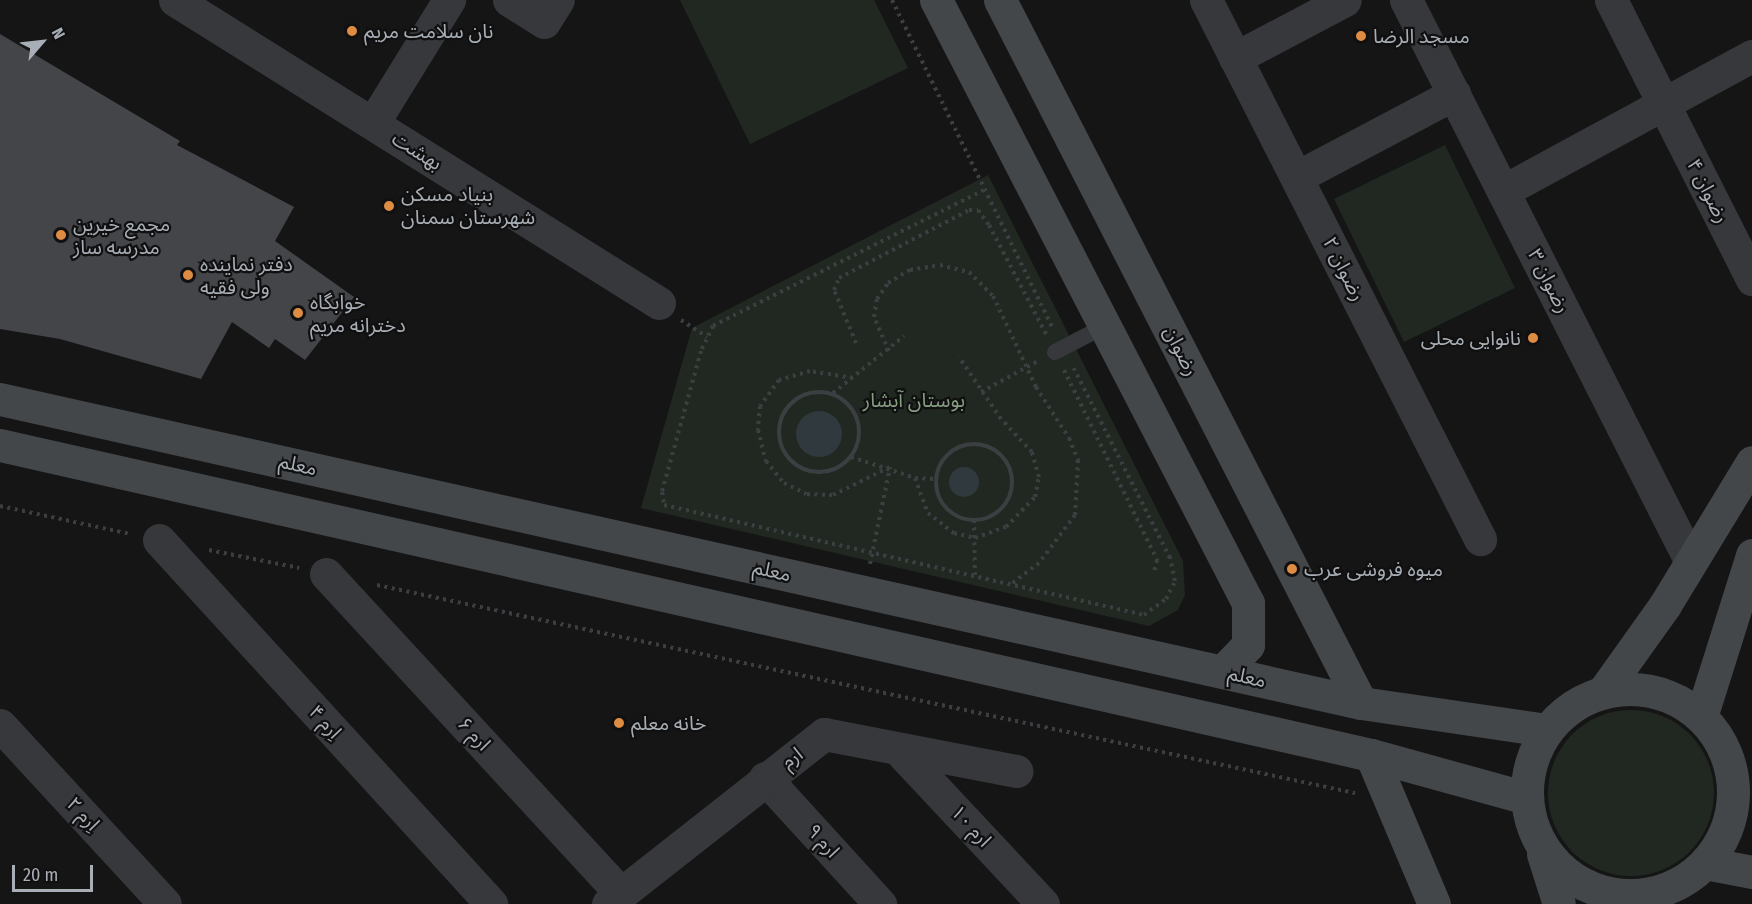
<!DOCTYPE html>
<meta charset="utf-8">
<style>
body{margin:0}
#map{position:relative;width:1752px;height:904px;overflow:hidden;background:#151516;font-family:"Fira Sans Condensed","Noto Sans Arabic",sans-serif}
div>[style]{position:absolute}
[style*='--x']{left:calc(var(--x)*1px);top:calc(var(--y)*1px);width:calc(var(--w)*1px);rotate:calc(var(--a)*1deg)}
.green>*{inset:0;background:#212821}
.round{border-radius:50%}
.water>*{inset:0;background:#2f393e}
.building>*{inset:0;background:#444549}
.path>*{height:4px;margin-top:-2px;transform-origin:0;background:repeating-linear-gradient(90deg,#3c3f42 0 3px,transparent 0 7.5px)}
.path>.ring{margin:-2px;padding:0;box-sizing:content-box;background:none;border:4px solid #3c3f42;border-radius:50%}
.lane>*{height:16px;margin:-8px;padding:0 8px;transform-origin:8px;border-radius:8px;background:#36383b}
.street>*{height:33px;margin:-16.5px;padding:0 16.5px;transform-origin:16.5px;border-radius:16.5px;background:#36383b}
.secondary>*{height:33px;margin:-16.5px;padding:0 16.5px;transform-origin:16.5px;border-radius:16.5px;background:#44474a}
.secondary>.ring{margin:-16.5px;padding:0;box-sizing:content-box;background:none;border:33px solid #44474a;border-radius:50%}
.dots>*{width:16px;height:16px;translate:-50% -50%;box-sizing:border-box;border:3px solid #101011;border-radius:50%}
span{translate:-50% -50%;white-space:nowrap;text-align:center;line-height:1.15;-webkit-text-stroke:4.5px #101011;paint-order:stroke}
.poi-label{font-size:20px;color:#a8aeb5}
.left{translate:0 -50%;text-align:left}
.right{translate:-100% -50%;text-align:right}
.street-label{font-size:20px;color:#a8aeb5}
.park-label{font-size:20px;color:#859e80}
.north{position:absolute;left:12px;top:12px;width:60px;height:60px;-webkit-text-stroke:4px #101011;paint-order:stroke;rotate:62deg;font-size:16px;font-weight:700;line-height:24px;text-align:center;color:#a8aeb5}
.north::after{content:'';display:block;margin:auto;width:21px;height:27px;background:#a8aeb5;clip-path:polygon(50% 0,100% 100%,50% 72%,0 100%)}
.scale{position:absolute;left:12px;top:865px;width:81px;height:27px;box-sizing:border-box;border:3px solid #a8aeb5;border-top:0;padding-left:8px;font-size:18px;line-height:21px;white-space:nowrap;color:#a8aeb5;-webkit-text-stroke:4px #101011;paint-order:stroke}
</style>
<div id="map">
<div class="green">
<div style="clip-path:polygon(680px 0,874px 0,908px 68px,750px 144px)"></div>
<div style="clip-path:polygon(1445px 145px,1515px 288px,1404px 342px,1334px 199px)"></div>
<div style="clip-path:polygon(988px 175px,1183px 561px,1185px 595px,1178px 610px,1149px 626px,641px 508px,692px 328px)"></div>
<div class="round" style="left:1548px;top:710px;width:166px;height:166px"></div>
</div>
<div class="water">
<div class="round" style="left:796px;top:411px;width:46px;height:46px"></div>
<div class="round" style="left:949px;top:467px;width:30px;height:30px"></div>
</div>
<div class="building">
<div style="clip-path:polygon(0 34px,180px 141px,177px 145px,294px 207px,275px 241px,354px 297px,305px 360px,275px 339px,269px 348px,232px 322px,201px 379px,60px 339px,0 329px)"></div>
</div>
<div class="path">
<div style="--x:892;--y:0;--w:365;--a:63.9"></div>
<div style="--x:984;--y:190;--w:303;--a:153.4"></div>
<div style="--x:713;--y:326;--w:28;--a:116"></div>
<div style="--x:701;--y:351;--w:146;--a:105.5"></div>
<div style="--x:662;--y:492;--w:13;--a:81"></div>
<div style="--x:664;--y:505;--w:492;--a:12.9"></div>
<div style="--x:1144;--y:615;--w:27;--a:-36"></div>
<div style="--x:1166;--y:599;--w:20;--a:-63"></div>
<div style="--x:1175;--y:581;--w:24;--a:-102"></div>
<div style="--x:1170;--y:558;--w:214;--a:-116.9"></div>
<div style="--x:681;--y:320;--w:31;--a:33"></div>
<div style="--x:856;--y:343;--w:57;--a:-112.5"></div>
<div style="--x:834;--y:290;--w:13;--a:-67"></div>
<div style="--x:839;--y:278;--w:147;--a:-27.6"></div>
<div style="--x:969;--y:210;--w:9;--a:0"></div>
<div style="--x:978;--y:210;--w:19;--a:54"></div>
<div style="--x:989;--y:225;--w:123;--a:62.4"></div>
<div style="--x:889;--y:351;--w:37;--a:-114"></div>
<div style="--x:874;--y:317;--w:18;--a:-81"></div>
<div style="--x:877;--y:299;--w:19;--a:-55"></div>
<div style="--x:888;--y:283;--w:26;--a:-31"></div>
<div style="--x:910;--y:270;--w:30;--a:-9"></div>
<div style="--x:940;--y:265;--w:30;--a:14"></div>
<div style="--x:969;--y:272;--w:34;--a:45"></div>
<div style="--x:993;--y:296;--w:101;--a:64.7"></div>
<div style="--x:1036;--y:387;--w:61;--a:57.1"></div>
<div style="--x:1069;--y:438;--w:24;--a:68"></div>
<div style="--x:1078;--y:460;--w:55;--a:93.1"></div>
<div style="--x:1075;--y:515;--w:60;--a:126.9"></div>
<div style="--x:1039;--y:563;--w:35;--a:143"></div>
<div style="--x:1064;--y:370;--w:212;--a:63.9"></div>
<div style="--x:1157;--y:560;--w:12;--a:104"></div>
<div style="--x:853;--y:378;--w:44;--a:-170.8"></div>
<div style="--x:810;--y:371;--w:32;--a:164"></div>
<div style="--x:779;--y:380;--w:32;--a:126"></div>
<div style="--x:760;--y:406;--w:24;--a:95"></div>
<div style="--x:758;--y:430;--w:32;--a:76"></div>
<div style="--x:766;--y:461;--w:28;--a:51"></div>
<div style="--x:784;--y:483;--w:25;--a:26"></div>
<div style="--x:807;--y:494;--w:26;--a:2"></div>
<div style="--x:833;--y:495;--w:64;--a:-26.2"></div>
<div class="ring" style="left:779px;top:392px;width:76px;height:76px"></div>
<div style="--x:981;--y:392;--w:65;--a:-28.5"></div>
<div style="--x:833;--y:393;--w:91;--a:-38.8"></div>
<div class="ring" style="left:936px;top:444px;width:72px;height:72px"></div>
<div style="--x:851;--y:457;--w:67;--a:18.2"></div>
<div style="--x:915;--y:478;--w:20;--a:3"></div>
<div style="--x:915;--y:478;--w:37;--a:70"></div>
<div style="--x:928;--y:513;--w:33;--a:38"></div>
<div style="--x:954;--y:533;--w:22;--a:13"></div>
<div style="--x:975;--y:538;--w:33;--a:-20"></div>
<div style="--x:1006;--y:527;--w:42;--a:-46"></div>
<div style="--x:1035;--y:497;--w:20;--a:-79"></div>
<div style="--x:1039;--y:477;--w:26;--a:-106"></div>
<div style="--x:1032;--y:452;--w:45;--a:-133.2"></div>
<div style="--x:1001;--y:419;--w:75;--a:-124.1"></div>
<div style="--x:0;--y:506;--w:134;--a:12.1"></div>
<div style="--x:974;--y:520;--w:56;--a:89"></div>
<div style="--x:209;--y:550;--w:92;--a:11.3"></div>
<div style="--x:870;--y:564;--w:99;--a:-78.3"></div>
<div style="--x:377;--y:585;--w:1000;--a:12.01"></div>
</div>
<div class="lane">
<div style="--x:1055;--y:352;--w:56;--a:-27.5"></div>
</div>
<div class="street">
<div style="--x:175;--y:0;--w:571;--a:32.05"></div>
<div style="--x:509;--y:0;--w:41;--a:32.2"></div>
<div style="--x:544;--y:22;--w:26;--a:-58"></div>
<div style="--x:1206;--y:0;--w:605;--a:63.05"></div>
<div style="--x:1406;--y:0;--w:630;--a:63.11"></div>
<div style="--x:1611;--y:0;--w:313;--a:63.2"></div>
<div style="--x:1235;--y:58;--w:124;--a:-27.8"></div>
<div style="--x:373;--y:123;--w:145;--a:-58.3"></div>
<div style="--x:1297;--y:177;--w:178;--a:-27.9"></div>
<div style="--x:1503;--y:191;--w:283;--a:-28.5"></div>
<div style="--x:159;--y:540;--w:493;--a:47.6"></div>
<div style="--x:326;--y:574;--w:435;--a:47.3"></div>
<div style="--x:0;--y:725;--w:243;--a:47.3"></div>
<div style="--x:898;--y:749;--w:212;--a:46.9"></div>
<div style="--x:765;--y:778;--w:171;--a:47.6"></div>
<div style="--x:608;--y:904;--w:275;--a:-38.2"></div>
<div style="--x:824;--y:734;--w:196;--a:10.9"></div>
</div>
<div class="secondary">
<div style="--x:936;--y:0;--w:679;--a:62.64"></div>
<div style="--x:1248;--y:603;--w:42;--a:90"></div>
<div style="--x:1248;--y:645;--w:37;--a:134"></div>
<div style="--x:1000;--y:0;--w:790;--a:62.82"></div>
<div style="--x:0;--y:399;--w:1395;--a:12.59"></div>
<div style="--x:1361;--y:703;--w:188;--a:8.3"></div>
<div style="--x:0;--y:445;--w:1406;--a:12.74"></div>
<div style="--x:1371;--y:755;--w:162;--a:15.4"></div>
<div class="ring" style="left:1527px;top:689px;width:173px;height:173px"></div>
<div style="--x:1603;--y:692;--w:107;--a:-54.5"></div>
<div style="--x:1665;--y:605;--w:167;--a:-58.7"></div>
<div style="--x:1701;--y:717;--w:170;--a:-72.5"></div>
<div style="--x:1371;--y:755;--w:162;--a:67.1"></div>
<div style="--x:1543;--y:854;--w:52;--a:72.3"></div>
<div style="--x:1705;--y:863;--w:48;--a:10.8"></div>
</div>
<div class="dots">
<div style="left:352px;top:31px;background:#df8c43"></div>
<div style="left:1361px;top:36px;background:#df8c43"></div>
<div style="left:389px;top:206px;background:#df8c43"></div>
<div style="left:61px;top:235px;background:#df8c43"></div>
<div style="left:188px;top:275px;background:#df8c43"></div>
<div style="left:298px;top:313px;background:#df8c43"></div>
<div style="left:1533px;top:338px;background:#df8c43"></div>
<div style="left:1292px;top:569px;background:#df8c43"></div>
<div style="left:619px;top:723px;background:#df8c43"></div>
</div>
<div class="poi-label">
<span class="left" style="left:364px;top:31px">نان سلامت مریم</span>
<span class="left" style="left:1373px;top:36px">مسجد الرضا</span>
<span class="left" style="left:401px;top:206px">بنیاد مسکن<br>شهرستان سمنان</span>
<span class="left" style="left:73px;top:236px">مجمع خیرین<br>مدرسه ساز</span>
<span class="left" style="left:200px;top:276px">دفتر نماینده<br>ولی فقیه</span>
<span class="left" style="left:310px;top:314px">خوابگاه<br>دخترانه مریم</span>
<span class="right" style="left:1521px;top:338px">نانوایی محلی</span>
<span class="left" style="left:1304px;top:569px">میوه فروشی عرب</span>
<span class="left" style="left:631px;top:723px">خانه معلم</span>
</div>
<div class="street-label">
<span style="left:417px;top:151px;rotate:32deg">بهشت</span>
<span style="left:1708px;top:191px;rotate:63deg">رضوان ۴</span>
<span style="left:1344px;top:269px;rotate:63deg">رضوان ۲</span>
<span style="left:1549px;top:281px;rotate:63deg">رضوان ۳</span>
<span style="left:1181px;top:351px;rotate:63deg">رضوان</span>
<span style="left:298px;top:465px;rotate:13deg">معلم</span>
<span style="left:772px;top:571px;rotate:13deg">معلم</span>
<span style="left:1247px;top:677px;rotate:13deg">معلم</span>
<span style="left:325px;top:722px;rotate:48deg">اِرم ۴</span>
<span style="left:474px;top:734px;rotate:47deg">ارم ۶</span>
<span style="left:792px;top:758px;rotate:-37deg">ارم</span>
<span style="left:83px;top:814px;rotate:47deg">اِرم ۲</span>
<span style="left:971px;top:826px;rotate:47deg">ارم ۱۰</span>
<span style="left:823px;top:841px;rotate:48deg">ارم ۹</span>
</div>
<div class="park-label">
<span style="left:914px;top:400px">بوستان آبشار</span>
</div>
<div class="north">N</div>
<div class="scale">20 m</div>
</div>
